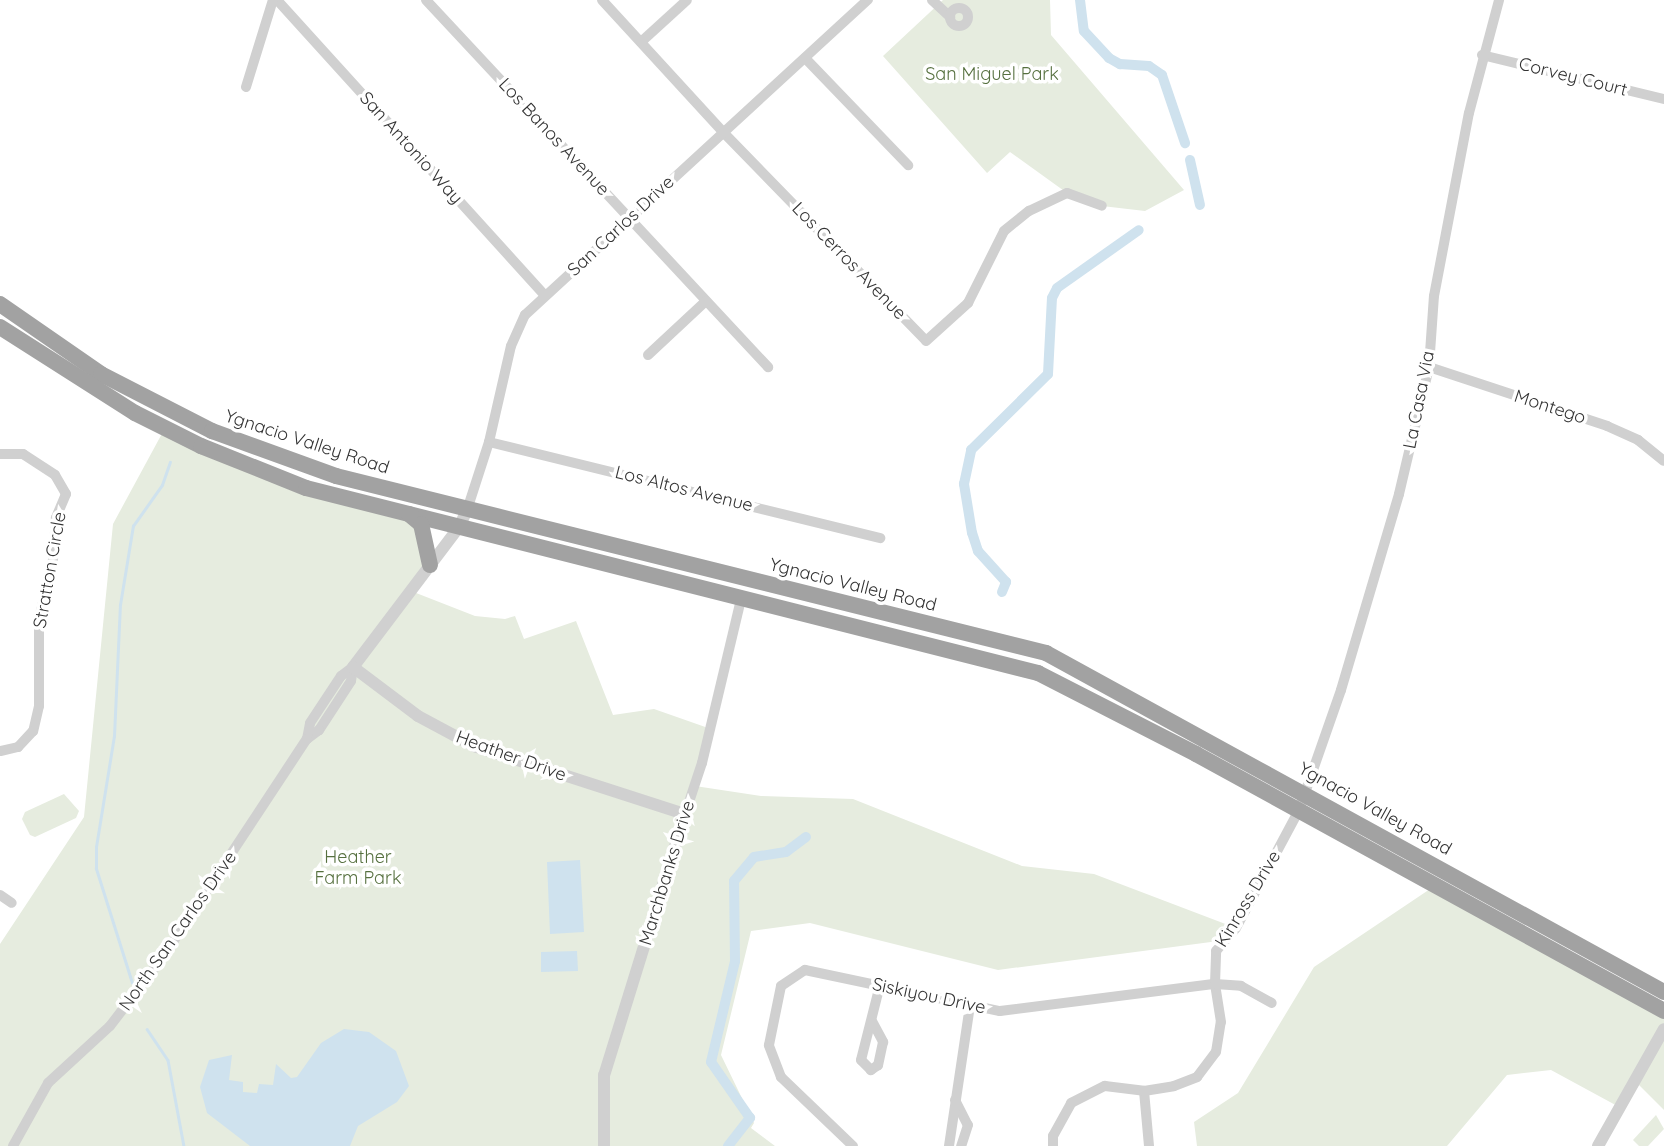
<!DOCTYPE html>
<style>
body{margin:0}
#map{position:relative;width:1664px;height:1146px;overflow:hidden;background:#fff;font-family:Quicksand,sans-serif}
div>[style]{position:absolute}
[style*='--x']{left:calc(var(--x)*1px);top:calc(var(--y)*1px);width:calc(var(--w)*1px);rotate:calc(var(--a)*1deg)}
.green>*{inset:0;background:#e6ecdf}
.water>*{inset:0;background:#cfe2ee}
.stream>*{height:2.5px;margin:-1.25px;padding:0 1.25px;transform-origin:1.25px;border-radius:1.25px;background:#cfe2ee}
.canal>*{height:10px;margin:-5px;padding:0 5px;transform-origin:5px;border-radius:5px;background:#cfe2ee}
.minor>*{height:10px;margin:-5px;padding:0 5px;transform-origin:5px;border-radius:5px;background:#d0d0d0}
.minor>.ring{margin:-5px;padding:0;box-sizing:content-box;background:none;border:10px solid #d0d0d0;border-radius:50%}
.tertiary>*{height:12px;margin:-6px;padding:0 6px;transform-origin:6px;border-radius:6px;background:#d0d0d0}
.trunk>*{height:16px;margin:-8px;padding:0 8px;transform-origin:8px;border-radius:8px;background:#a2a2a2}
span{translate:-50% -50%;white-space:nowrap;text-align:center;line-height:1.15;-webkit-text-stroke:7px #fff;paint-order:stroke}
.park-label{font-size:18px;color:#56703f}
.street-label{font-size:18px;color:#333}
</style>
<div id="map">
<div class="green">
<div style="clip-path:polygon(943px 0,1050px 0,1051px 35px,1184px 190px,1145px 211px,1102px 206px,1067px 193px,1010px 152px,987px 173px,883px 56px)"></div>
<div style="clip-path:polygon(165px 428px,201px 446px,409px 514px,430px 565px,411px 591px,475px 616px,505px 619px,515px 616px,524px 639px,576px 621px,613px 715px,654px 709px,711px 729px,695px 786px,761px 796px,853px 799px,1022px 866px,1094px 874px,1236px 928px,1226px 940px,998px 970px,810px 923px,751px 931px,721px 1055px,754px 1123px,751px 1128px,775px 1146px,0 1146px,0 944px,84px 817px,113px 524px)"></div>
<div style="clip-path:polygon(64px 794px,79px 811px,76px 818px,35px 837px,30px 835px,22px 819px,25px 812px)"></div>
<div style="clip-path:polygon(1436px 885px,1664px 1011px,1664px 1110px,1636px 1082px,1621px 1108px,1551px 1070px,1507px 1075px,1447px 1146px,1197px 1146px,1194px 1122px,1238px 1093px,1314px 967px)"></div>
<div style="clip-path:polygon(1656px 1115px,1664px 1129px,1648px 1146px,1639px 1146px,1633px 1140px)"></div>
</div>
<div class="water">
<div style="clip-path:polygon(580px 860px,584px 932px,550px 934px,547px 862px)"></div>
<div style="clip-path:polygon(577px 951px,578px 971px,541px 972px,541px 952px)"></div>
<div style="clip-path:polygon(344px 1029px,369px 1032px,396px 1051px,409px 1086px,397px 1102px,358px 1126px,350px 1146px,250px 1146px,207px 1113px,200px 1087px,209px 1060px,232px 1055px,229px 1080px,243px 1082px,243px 1092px,257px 1093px,259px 1084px,273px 1085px,276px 1064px,291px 1078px,297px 1077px,321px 1043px)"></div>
</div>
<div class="stream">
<div style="--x:132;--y:983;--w:120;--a:-107.5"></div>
<div style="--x:96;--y:869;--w:22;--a:-90"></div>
<div style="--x:96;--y:847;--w:112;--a:-80.8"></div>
<div style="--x:114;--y:736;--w:131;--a:-87.4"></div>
<div style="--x:120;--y:605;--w:80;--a:-80.7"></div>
<div style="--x:133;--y:526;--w:50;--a:-54.7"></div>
<div style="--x:162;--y:485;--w:24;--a:-71"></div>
<div style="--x:147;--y:1029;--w:37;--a:56"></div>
<div style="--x:168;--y:1060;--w:87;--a:79.5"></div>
</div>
<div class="canal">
<div style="--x:1080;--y:0;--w:31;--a:83"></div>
<div style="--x:1084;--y:31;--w:37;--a:47"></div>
<div style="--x:1109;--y:58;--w:13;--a:29"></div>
<div style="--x:1120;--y:64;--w:29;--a:4"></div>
<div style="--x:1149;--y:66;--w:16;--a:35"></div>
<div style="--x:1162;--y:75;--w:72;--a:71.3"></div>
<div style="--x:1190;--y:160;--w:46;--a:77.5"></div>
<div style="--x:1002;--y:592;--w:11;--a:-68"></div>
<div style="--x:1006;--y:582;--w:42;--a:-132.1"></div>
<div style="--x:978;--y:551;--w:19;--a:-108"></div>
<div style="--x:972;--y:533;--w:50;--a:-99.3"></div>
<div style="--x:964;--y:484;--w:35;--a:-78"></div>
<div style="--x:971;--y:450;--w:108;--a:-44.6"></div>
<div style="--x:1048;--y:374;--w:76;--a:-87"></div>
<div style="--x:1052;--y:298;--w:11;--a:-63"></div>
<div style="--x:1057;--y:288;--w:100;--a:-35.3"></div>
<div style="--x:728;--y:1146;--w:36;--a:-52"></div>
<div style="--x:750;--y:1118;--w:68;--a:-124.9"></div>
<div style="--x:711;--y:1062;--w:104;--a:-76.6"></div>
<div style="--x:735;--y:961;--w:80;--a:-90.7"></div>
<div style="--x:734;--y:881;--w:31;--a:-50"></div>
<div style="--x:754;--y:857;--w:32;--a:-9"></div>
<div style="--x:786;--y:852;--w:25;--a:-37"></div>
</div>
<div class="minor">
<div style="--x:277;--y:0;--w:399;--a:47.8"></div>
<div style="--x:426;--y:0;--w:502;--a:47.02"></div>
<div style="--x:602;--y:0;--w:179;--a:47.5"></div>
<div style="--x:723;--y:132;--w:291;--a:45.8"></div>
<div style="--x:926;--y:341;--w:57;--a:-42.1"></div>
<div style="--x:968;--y:303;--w:80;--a:-63.4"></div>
<div style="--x:1004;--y:231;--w:32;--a:-39"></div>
<div style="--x:1029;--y:211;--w:42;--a:-25.3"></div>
<div style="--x:1067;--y:193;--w:37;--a:20"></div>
<div style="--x:932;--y:0;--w:25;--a:43"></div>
<div class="ring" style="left:950px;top:8px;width:8px;height:8px"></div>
<div style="--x:641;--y:42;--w:62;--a:-42.4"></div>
<div style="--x:1482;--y:55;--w:187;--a:13.6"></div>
<div style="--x:805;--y:58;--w:149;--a:46.1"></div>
<div style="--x:246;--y:87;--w:91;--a:-72.8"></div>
<div style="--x:648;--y:355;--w:79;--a:-43"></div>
<div style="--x:1429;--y:367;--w:188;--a:18.3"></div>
<div style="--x:1607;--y:426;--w:34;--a:24"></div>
<div style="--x:1638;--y:440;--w:33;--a:39"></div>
<div style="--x:489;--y:442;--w:403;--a:13.8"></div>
<div style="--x:0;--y:454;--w:23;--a:0"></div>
<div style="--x:23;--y:454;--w:38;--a:33"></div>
<div style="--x:55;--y:475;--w:22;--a:60"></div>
<div style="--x:66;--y:494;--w:26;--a:113"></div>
<div style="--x:56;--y:518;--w:42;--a:94.1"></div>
<div style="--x:53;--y:560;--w:61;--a:103.3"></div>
<div style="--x:39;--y:619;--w:87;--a:90"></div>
<div style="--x:39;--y:706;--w:26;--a:103"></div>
<div style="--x:33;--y:731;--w:22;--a:133"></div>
<div style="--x:18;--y:747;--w:18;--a:167"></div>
<div style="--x:467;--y:510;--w:71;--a:-72.1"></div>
<div style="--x:489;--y:442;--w:98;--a:-77.1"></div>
<div style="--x:511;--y:346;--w:34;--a:-66"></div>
<div style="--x:525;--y:315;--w:466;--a:-42.6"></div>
<div style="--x:353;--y:667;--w:14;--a:98"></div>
<div style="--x:351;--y:681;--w:59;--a:123.1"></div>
<div style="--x:319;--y:730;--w:15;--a:143"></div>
<div style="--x:307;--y:739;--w:16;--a:-79"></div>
<div style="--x:310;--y:723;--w:56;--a:-56.6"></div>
<div style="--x:341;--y:676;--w:15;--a:-37"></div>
<div style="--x:685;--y:814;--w:54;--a:-71.6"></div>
<div style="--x:702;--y:763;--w:169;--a:-76.6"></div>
<div style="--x:0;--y:895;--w:14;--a:34"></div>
<div style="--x:872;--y:1021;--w:24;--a:62"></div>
<div style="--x:883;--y:1042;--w:24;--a:102"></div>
<div style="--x:878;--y:1065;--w:9;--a:144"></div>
<div style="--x:871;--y:1070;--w:14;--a:-135"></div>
<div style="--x:861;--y:1060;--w:77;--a:-75.8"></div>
<div style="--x:1144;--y:1091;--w:55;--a:84.8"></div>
<div style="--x:955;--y:1100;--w:28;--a:63"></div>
<div style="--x:968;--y:1125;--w:22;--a:108"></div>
<div style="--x:13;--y:1146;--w:72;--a:-60.9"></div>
<div style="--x:48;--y:1083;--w:84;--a:-42.6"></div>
<div style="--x:110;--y:1026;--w:87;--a:-52.5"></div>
<div style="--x:163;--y:957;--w:261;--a:-56.6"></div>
<div style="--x:853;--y:1146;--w:100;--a:-136.2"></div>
<div style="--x:781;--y:1077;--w:34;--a:-111"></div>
<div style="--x:769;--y:1045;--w:60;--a:-78.5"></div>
<div style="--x:781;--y:986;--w:29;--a:-34"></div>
<div style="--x:805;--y:970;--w:199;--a:11.9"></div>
<div style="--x:1000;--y:1011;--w:217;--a:-7.2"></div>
<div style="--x:1215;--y:984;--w:26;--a:4"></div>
<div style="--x:1241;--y:986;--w:35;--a:29"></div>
<div style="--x:949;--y:1146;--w:143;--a:-81.5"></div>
<div style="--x:1053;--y:1146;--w:10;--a:-90"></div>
<div style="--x:1053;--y:1136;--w:38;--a:-61"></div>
<div style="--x:1071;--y:1103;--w:38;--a:-27"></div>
<div style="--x:1105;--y:1086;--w:39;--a:7"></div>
<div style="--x:1144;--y:1091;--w:30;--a:-9"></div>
<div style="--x:1174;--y:1086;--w:25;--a:-21"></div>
<div style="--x:1197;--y:1077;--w:31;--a:-53"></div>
<div style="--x:1216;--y:1052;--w:30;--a:-81"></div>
<div style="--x:1221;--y:1022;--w:38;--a:-99"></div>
<div style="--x:1215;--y:984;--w:33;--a:-88"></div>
<div style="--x:1216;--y:951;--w:30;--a:-49"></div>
<div style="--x:1236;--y:928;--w:134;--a:-61.9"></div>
<div style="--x:1299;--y:810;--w:127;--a:-70.7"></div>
<div style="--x:1341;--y:690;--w:204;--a:-73.5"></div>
<div style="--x:1399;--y:494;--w:130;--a:-76.7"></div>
<div style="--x:1429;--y:367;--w:71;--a:-86"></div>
<div style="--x:1434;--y:296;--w:186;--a:-79.2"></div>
<div style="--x:1469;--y:113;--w:117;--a:-75.1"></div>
</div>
<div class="tertiary">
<div style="--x:467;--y:510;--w:19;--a:115"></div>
<div style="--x:459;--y:527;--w:176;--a:127.1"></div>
<div style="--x:353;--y:667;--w:81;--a:37"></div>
<div style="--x:418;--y:716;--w:64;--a:28.2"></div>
<div style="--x:474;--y:746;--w:222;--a:17.9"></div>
<div style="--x:685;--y:814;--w:273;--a:107.2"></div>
<div style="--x:604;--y:1075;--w:71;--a:90"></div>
<div style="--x:1598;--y:1146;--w:134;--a:-60.6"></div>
</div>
<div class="trunk">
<div style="--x:0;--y:304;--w:123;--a:34.7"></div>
<div style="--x:101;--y:374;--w:125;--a:27.2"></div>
<div style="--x:212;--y:431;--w:132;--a:19.9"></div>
<div style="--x:336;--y:476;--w:732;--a:14"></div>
<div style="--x:1046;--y:653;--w:705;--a:28.75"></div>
<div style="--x:0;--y:327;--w:160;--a:32.5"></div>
<div style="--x:135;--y:413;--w:74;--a:26.6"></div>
<div style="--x:201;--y:446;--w:113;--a:21.8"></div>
<div style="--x:306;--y:488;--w:755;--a:14.18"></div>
<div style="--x:1038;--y:673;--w:178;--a:27.1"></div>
<div style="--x:1196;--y:754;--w:534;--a:28.77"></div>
<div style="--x:409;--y:514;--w:16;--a:40"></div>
<div style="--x:421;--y:524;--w:42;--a:77.6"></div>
</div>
<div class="park-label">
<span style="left:992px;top:74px">San Miguel Park</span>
<span style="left:358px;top:868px">Heather<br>Farm Park</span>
</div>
<div class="street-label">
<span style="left:1573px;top:77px;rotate:14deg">Corvey Court</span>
<span style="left:554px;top:137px;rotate:47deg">Los Banos Avenue</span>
<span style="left:411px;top:148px;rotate:48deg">San Antonio Way</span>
<span style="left:621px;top:226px;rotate:-43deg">San Carlos Drive</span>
<span style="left:849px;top:261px;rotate:46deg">Los Cerros Avenue</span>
<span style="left:1419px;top:400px;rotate:-79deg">La Casa Via</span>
<span style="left:1550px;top:407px;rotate:18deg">Montego</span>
<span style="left:307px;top:442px;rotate:18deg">Ygnacio Valley Road</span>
<span style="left:684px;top:489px;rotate:14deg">Los Altos Avenue</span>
<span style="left:50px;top:570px;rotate:-80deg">Stratton Circle</span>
<span style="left:853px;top:585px;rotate:14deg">Ygnacio Valley Road</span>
<span style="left:511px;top:756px;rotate:20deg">Heather Drive</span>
<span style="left:1375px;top:809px;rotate:29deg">Ygnacio Valley Road</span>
<span style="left:667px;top:873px;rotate:-73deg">Marchbanks Drive</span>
<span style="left:1248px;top:899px;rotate:-59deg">Kinross Drive</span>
<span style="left:178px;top:931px;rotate:-55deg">North San Carlos Drive</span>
<span style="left:929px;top:996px;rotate:12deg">Siskiyou Drive</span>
</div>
</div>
